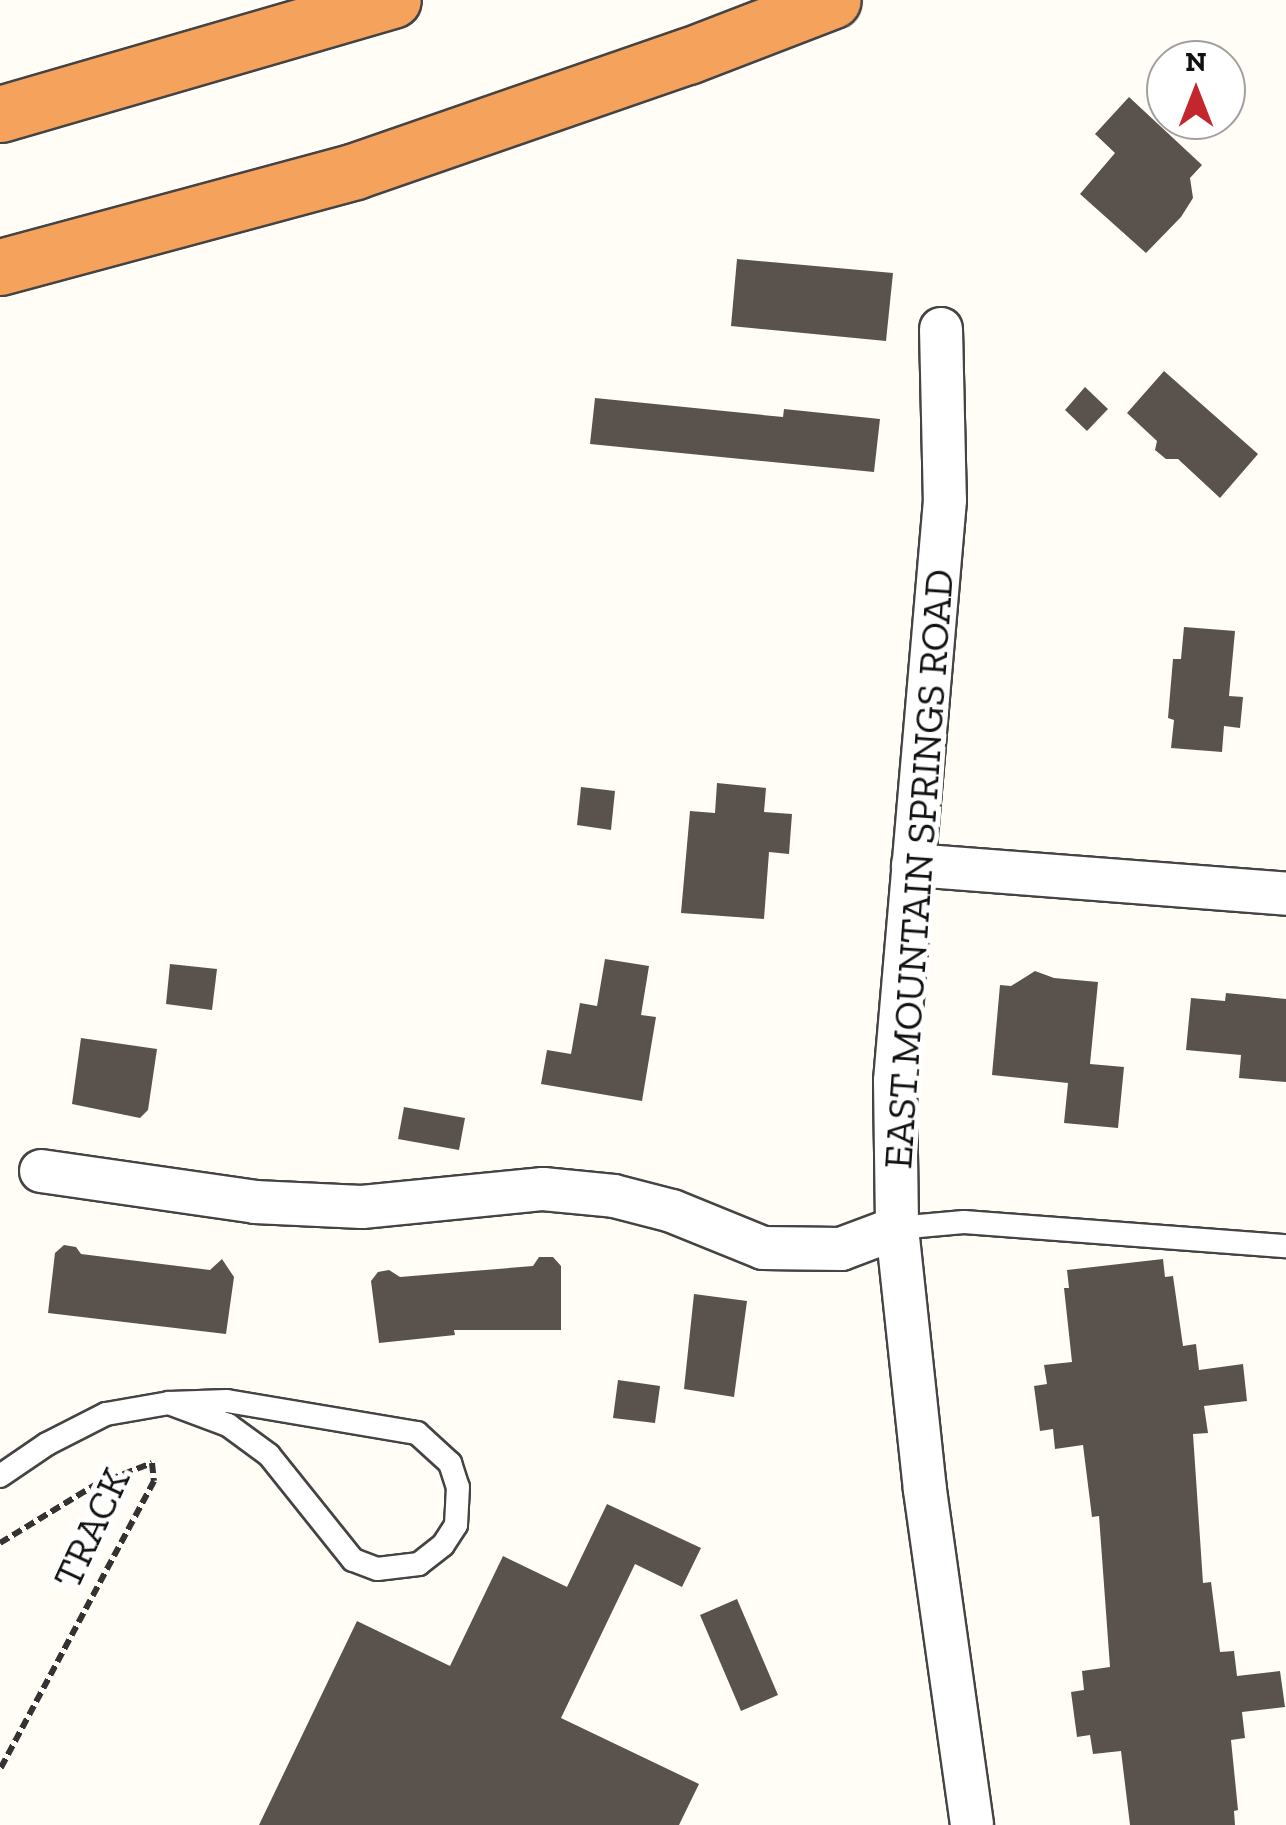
<!DOCTYPE html>
<style>
body{margin:0}
#map{position:relative;width:1286px;height:1825px;overflow:hidden;background:#fffdf5;font-family:"Zilla Slab",serif}
div>[style]{position:absolute}
[style*='--x']{left:calc(var(--x)*1px);top:calc(var(--y)*1px);width:calc(var(--w)*1px);rotate:calc(var(--a)*1deg)}
.building>*{inset:0;background:#5a524d}
.path>*{height:6px;margin-top:-3px;transform-origin:0;background:repeating-linear-gradient(90deg,#333 0 10px,transparent 0 15px)}
.roads{filter:drop-shadow(2px 0 #444) drop-shadow(-2px 0 #444) drop-shadow(0 2px #444) drop-shadow(0 -2px #444)}
.service>*{height:22px;margin:-11px;padding:0 11px;transform-origin:11px;border-radius:11px;background:#fff}
.minor>*{height:42px;margin:-21px;padding:0 21px;transform-origin:21px;border-radius:21px;background:#fff}
.motorway>*{height:55px;margin:-27.5px;padding:0 27.5px;transform-origin:27.5px;border-radius:27.5px;background:#f5a25d}
span{translate:-50% -50%;white-space:nowrap;text-align:center;line-height:1.15;-webkit-text-stroke:10px #fff;paint-order:stroke}
.street-label{font-size:40px;color:#111}
.north{position:absolute;left:1146px;top:40px;width:100px;height:100px;box-sizing:border-box;background:#fff;border:2px solid #a0a0a0;border-radius:50%;rotate:0deg;font-size:28px;font-weight:700;line-height:40px;text-align:center;color:#111}
.north::after{content:'';display:block;margin:auto;width:35px;height:45px;background:#c4262e;clip-path:polygon(50% 0,100% 100%,50% 72%,0 100%)}
</style>
<div id="map">
<div class="building">
<div style="clip-path:polygon(1129px 97px,1202px 165px,1190px 178px,1193px 198px,1181px 217px,1146px 253px,1080px 194px,1115px 153px,1095px 134px)"></div>
<div style="clip-path:polygon(737px 259px,893px 273px,886px 341px,731px 326px)"></div>
<div style="clip-path:polygon(1164px 371px,1258px 454px,1220px 498px,1178px 459px,1166px 459px,1155px 450px,1157px 441px,1127px 413px)"></div>
<div style="clip-path:polygon(1085px 387px,1108px 409px,1087px 431px,1065px 410px)"></div>
<div style="clip-path:polygon(595px 398px,783px 417px,784px 409px,880px 419px,874px 472px,590px 444px)"></div>
<div style="clip-path:polygon(1184px 627px,1235px 631px,1229px 696px,1243px 697px,1240px 728px,1224px 726px,1222px 752px,1171px 748px,1174px 720px,1168px 718px,1173px 659px,1181px 659px)"></div>
<div style="clip-path:polygon(717px 783px,766px 788px,764px 812px,792px 814px,789px 854px,769px 852px,764px 919px,681px 913px,690px 811px,715px 813px)"></div>
<div style="clip-path:polygon(581px 787px,615px 791px,611px 830px,577px 825px)"></div>
<div style="clip-path:polygon(605px 959px,649px 966px,641px 1015px,656px 1017px,642px 1101px,541px 1084px,547px 1050px,571px 1054px,580px 1003px,597px 1006px)"></div>
<div style="clip-path:polygon(170px 964px,217px 969px,212px 1010px,166px 1004px)"></div>
<div style="clip-path:polygon(1035px 971px,1054px 978px,1098px 982px,1090px 1064px,1124px 1067px,1118px 1128px,1064px 1123px,1068px 1083px,992px 1075px,1000px 985px,1011px 986px)"></div>
<div style="clip-path:polygon(1226px 993px,1286px 999px,1286px 1082px,1239px 1078px,1241px 1055px,1186px 1050px,1191px 998px,1225px 1001px)"></div>
<div style="clip-path:polygon(81px 1038px,157px 1049px,148px 1110px,140px 1118px,72px 1104px)"></div>
<div style="clip-path:polygon(404px 1107px,465px 1118px,459px 1150px,398px 1139px)"></div>
<div style="clip-path:polygon(64px 1245px,76px 1247px,81px 1254px,210px 1270px,222px 1259px,234px 1277px,226px 1334px,48px 1313px,55px 1253px)"></div>
<div style="clip-path:polygon(539px 1257px,553px 1257px,561px 1266px,561px 1330px,454px 1330px,455px 1335px,379px 1343px,371px 1281px,378px 1272px,389px 1270px,400px 1277px,533px 1266px)"></div>
<div style="clip-path:polygon(1163px 1259px,1165px 1277px,1173px 1276px,1183px 1346px,1196px 1344px,1199px 1370px,1243px 1364px,1247px 1401px,1204px 1406px,1208px 1433px,1193px 1434px,1203px 1583px,1211px 1582px,1220px 1652px,1234px 1651px,1237px 1676px,1280px 1671px,1285px 1707px,1242px 1712px,1245px 1738px,1231px 1740px,1238px 1810px,1234px 1811px,1235px 1825px,1130px 1825px,1121px 1751px,1093px 1754px,1090px 1735px,1077px 1737px,1071px 1692px,1084px 1690px,1082px 1671px,1110px 1667px,1099px 1516px,1092px 1517px,1083px 1445px,1055px 1449px,1053px 1429px,1040px 1431px,1034px 1386px,1047px 1384px,1044px 1365px,1072px 1362px,1064px 1288px,1069px 1288px,1067px 1270px)"></div>
<div style="clip-path:polygon(694px 1294px,747px 1301px,734px 1397px,684px 1389px)"></div>
<div style="clip-path:polygon(618px 1380px,660px 1386px,655px 1423px,613px 1418px)"></div>
<div style="clip-path:polygon(607px 1504px,701px 1548px,682px 1587px,635px 1564px,561px 1718px,699px 1784px,679px 1825px,259px 1825px,357px 1621px,450px 1666px,503px 1556px,567px 1587px)"></div>
<div style="clip-path:polygon(737px 1599px,778px 1695px,741px 1711px,700px 1615px)"></div>
</div>
<div class="path">
<div style="--x:0;--y:1543;--w:111;--a:-31.4"></div>
<div style="--x:95;--y:1485;--w:61;--a:-21.1"></div>
<div style="--x:152;--y:1463;--w:18;--a:84"></div>
<div style="--x:154;--y:1481;--w:327;--a:118.1"></div>
</div>
<div class="roads">
<div class="service">
<div style="--x:897;--y:1228;--w:67;--a:-5.1"></div>
<div style="--x:964;--y:1222;--w:323;--a:4.3"></div>
<div style="--x:0;--y:1476;--w:57;--a:-34.2"></div>
<div style="--x:47;--y:1444;--w:66;--a:-27"></div>
<div style="--x:106;--y:1414;--w:64;--a:-9.9"></div>
<div style="--x:169;--y:1403;--w:58;--a:-2"></div>
<div style="--x:227;--y:1401;--w:193;--a:9.6"></div>
<div style="--x:417;--y:1433;--w:45;--a:42.3"></div>
<div style="--x:450;--y:1463;--w:25;--a:72"></div>
<div style="--x:458;--y:1487;--w:38;--a:93"></div>
<div style="--x:456;--y:1525;--w:24;--a:123"></div>
<div style="--x:443;--y:1545;--w:31;--a:142"></div>
<div style="--x:419;--y:1564;--w:42;--a:173.2"></div>
<div style="--x:377;--y:1569;--w:26;--a:-159"></div>
<div style="--x:353;--y:1560;--w:134;--a:-128.7"></div>
<div style="--x:269;--y:1455;--w:51;--a:-143.8"></div>
<div style="--x:228;--y:1425;--w:63;--a:-159.6"></div>
</div>
<div class="minor">
<div style="--x:941;--y:329;--w:171;--a:88.7"></div>
<div style="--x:945;--y:500;--w:583;--a:94.92"></div>
<div style="--x:895;--y:1081;--w:147;--a:89.2"></div>
<div style="--x:897;--y:1228;--w:263;--a:83.9"></div>
<div style="--x:925;--y:1490;--w:338;--a:82"></div>
<div style="--x:913;--y:865;--w:374;--a:4.4"></div>
<div style="--x:41;--y:1171;--w:216;--a:8.2"></div>
<div style="--x:255;--y:1202;--w:107;--a:2.7"></div>
<div style="--x:362;--y:1207;--w:182;--a:-5.7"></div>
<div style="--x:543;--y:1189;--w:71;--a:5.6"></div>
<div style="--x:614;--y:1196;--w:60;--a:14.5"></div>
<div style="--x:672;--y:1211;--w:98;--a:22.1"></div>
<div style="--x:763;--y:1248;--w:78;--a:0.7"></div>
<div style="--x:841;--y:1249;--w:60;--a:-20.6"></div>
</div>
<div class="motorway">
<div style="--x:0;--y:114;--w:409;--a:-16.2"></div>
<div style="--x:0;--y:267;--w:368;--a:-15.1"></div>
<div style="--x:355;--y:171;--w:352;--a:-19.1"></div>
<div style="--x:688;--y:56;--w:155;--a:-21.1"></div>
</div>
</div>
<div class="street-label">
<span style="left:918px;top:869px;rotate:-86deg">EAST MOUNTAIN SPRINGS ROAD</span>
<span style="left:91px;top:1528px;rotate:-65deg">TRACK</span>
</div>
<div class="north">N</div>
</div>
